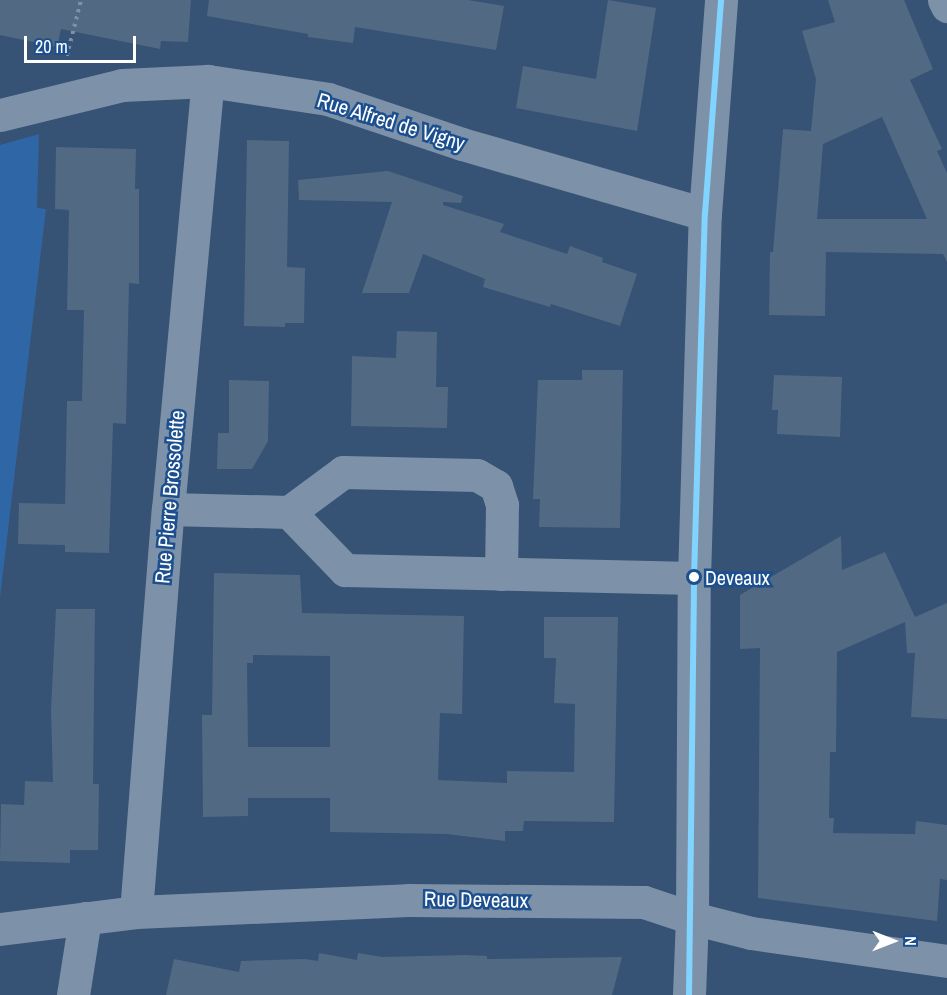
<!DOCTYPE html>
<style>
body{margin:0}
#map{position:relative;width:947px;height:995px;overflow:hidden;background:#365274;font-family:"Archivo Narrow",sans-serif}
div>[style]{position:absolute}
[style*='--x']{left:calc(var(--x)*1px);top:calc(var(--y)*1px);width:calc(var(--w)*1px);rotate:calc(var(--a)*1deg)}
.green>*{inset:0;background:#2f66a5}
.building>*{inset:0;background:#526984}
.path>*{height:4px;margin-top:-2px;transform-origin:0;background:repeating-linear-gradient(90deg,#7d92a8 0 3px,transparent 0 7.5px)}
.minor>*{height:33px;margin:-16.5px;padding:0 16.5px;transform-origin:16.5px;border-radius:16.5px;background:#7d92a8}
.bus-1>*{height:6px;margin:-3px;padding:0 3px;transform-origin:3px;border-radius:3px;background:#80d4ff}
.dots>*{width:16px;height:16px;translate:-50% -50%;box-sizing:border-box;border:3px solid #1b4f8f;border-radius:50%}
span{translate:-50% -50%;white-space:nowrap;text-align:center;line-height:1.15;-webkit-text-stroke:5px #1b4f8f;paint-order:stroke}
.bus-label{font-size:20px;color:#fff}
.left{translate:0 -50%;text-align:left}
.street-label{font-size:21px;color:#fff}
.north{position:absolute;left:863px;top:911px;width:60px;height:60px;-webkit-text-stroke:4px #1b4f8f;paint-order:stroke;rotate:90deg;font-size:16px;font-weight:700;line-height:24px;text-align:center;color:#fff}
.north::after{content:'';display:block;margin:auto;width:21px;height:27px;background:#fff;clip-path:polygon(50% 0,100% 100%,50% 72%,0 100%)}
.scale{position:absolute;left:24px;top:36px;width:112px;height:27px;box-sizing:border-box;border:3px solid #fff;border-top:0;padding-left:8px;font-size:18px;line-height:21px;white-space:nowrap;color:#fff;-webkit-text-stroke:4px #1b4f8f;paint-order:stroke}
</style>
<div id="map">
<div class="green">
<div style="clip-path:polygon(39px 134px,37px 208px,46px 209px,0 598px,0 145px)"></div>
</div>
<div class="building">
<div style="clip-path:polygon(0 0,191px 0,188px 42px,161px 41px,160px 49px,61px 29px,57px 47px,0 35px)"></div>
<div style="clip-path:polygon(209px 0,468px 0,504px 6px,496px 50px,355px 27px,353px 43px,308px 37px,308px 34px,207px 16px)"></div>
<div style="clip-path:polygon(608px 0,656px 8px,637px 131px,516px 108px,523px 66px,596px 79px)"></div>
<div style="clip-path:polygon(evenodd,828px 0,904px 0,933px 69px,910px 80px,942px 149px,937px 151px,947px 173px,947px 262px,943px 254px,826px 252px,825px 316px,769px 315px,770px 252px,773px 252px,783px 129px,811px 131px,816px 79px,802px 31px,835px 22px,828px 0,882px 117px,927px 219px,817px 219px,823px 144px,882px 117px)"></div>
<div style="clip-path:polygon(247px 140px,289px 141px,287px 267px,305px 268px,304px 323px,285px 323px,285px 327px,244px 326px)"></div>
<div style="clip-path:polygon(56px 147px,136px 149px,135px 189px,139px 189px,139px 284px,129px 283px,126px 424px,113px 423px,109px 553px,65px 552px,65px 545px,18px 544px,19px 503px,65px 504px,67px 401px,82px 401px,84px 310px,67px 310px,69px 210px,55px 209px)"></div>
<div style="clip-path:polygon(388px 171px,463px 196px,461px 203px,443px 202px,443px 205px,504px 224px,500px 232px,567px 254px,570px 246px,603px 258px,602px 262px,637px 274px,620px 326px,551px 304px,550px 307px,483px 287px,485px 279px,423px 254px,409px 293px,362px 293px,392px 202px,299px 200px,298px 180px)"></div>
<div style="clip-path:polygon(397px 331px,437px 332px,436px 387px,448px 387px,447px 428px,351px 426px,352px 356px,396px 358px)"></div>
<div style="clip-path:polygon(582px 370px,623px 370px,620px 528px,539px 527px,540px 499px,533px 499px,538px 380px,582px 380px)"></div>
<div style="clip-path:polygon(774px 375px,842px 377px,840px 437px,777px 434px,778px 410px,772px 410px)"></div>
<div style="clip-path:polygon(229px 380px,269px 381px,268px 441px,252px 469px,217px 469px,218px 433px,229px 433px)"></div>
<div style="clip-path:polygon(841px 536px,842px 570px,885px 552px,915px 617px,947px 603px,947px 719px,911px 717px,915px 653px,907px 653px,905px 622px,837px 652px,836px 752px,830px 752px,829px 818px,834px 818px,833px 833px,915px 834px,916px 821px,947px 825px,947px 880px,940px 879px,937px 921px,758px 898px,760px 648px,740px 649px,740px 595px)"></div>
<div style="clip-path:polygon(evenodd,214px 573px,300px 575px,302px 613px,464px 616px,462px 714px,440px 713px,438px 780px,507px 783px,507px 771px,574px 772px,575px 704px,554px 703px,556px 658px,544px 658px,544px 617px,618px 617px,614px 822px,524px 821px,523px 831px,505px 831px,505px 841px,447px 834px,330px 832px,330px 798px,248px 798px,248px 816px,203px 817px,202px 715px,212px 715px,214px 573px,253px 655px,330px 656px,330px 747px,248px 747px,247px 663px,253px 663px,253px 655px)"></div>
<div style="clip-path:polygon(56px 609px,95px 609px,93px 784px,99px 784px,98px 850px,70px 850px,70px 863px,0 861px,1px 804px,24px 805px,25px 781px,53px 782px,51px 710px)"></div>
<div style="clip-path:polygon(319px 953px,357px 960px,358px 953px,382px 957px,465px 955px,487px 956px,487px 959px,622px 957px,612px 995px,166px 995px,174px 959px,239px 972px,241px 961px,305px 959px,318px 961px)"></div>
</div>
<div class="path">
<div style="--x:65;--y:63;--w:65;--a:-75.7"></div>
</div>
<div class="minor">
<div style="--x:944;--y:0;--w:7;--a:63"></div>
<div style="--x:0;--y:115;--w:126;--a:-13.8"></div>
<div style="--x:122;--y:85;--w:86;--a:-2.7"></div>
<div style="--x:208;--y:81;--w:121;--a:8.5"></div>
<div style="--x:328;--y:99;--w:141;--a:18.6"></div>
<div style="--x:462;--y:144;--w:253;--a:16.1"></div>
<div style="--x:168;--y:509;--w:121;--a:1.4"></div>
<div style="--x:289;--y:512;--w:81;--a:46"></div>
<div style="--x:345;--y:570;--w:349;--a:1.3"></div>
<div style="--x:289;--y:512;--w:67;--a:-36.5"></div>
<div style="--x:343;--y:472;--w:134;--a:1.3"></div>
<div style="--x:477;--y:475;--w:22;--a:30"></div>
<div style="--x:496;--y:486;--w:20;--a:72"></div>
<div style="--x:502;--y:505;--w:69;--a:90.8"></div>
<div style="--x:136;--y:912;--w:404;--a:-85.5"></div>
<div style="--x:168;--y:509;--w:430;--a:-84.7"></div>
<div style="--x:0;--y:929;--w:137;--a:-7.1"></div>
<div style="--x:136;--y:912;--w:272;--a:-2.5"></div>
<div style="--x:408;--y:900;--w:236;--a:0.5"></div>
<div style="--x:644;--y:902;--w:51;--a:18.4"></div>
<div style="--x:692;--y:918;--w:61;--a:14.3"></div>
<div style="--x:751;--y:933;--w:198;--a:8.1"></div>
<div style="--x:73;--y:995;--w:78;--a:-81.1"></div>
<div style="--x:689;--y:995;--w:77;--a:-87.8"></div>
<div style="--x:692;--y:918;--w:340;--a:-89.7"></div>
<div style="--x:694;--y:578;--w:364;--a:-88.3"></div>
<div style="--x:705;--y:214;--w:215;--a:-85.7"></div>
</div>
<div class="bus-1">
<div style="--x:689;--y:995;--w:417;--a:-89.3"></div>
<div style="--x:694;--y:578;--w:364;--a:-88.3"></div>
<div style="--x:705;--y:214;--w:215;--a:-85.7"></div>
</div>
<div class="dots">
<div style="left:694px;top:577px;background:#fff"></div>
</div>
<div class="bus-label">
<span class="left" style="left:705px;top:577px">Deveaux</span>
</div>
<div class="street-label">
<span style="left:391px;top:122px;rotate:17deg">Rue Alfred de Vigny</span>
<span style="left:170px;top:497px;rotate:-85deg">Rue Pierre Brossolette</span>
<span style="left:476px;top:900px;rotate:1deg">Rue Deveaux</span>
</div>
<div class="north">N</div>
<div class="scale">20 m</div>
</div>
